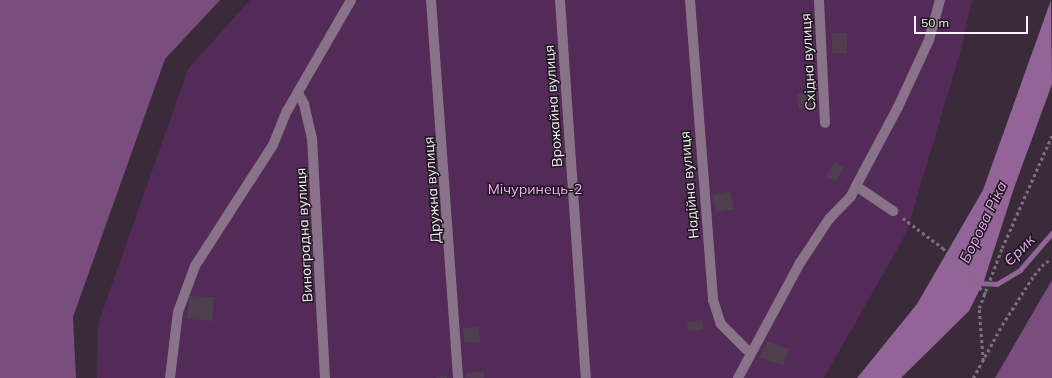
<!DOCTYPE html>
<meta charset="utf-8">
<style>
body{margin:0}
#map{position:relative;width:1052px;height:378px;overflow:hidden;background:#392b3a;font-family:Mulish,sans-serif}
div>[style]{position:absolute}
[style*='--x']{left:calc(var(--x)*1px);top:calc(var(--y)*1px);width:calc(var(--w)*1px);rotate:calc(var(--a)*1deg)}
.green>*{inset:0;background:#542a58}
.forest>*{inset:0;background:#7a4d7f}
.water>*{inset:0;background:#926497}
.stream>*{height:4.5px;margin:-2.25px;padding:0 2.25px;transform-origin:2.25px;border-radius:2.25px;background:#926497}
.building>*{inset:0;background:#4e3f4f}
.path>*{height:2.5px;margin-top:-1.25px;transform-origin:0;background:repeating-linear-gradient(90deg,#7d717e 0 3px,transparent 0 6px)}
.minor>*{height:10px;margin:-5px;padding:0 5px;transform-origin:5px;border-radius:5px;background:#887389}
span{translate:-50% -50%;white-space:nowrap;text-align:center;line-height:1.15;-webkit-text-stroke:3px #1d161d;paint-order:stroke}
.street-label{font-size:14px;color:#faf1fb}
.park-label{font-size:14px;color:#f5b1fb}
.water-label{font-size:15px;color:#eaa7f0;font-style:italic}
.scale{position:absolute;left:914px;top:16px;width:114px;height:18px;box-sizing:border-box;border:2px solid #faf1fb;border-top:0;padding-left:5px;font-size:12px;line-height:14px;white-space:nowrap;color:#faf1fb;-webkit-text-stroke:3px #1d161d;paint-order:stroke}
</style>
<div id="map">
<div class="green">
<div style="clip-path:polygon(250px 0,972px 0,961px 50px,906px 234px,824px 378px,97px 378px,98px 324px,188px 69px)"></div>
</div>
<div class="forest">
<div style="clip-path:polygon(0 0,220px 0,165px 59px,73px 317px,76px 378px,0 378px)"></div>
<div style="clip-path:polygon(1052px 280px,1052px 378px,995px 378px,1013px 347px)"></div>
</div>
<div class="water">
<div style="clip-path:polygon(1051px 0,1052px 84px,1014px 188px,984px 281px,969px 311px,901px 378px,857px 378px,917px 304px,983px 190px)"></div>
</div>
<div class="stream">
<div style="--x:977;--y:283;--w:20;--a:3"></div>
<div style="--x:997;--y:284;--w:27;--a:-31"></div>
<div style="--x:1020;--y:270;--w:49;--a:-49.1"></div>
</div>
<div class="building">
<div style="clip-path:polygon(832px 33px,847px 33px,847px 53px,832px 53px)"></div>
<div style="clip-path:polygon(813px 92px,815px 106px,799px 109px,797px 94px)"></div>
<div style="clip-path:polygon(834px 162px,844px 167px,836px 182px,826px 176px)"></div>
<div style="clip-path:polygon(730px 191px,734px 209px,716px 213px,712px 195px)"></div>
<div style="clip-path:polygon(189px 296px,214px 297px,212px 321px,187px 319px)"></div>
<div style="clip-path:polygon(702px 320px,703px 329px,688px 331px,687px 322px)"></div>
<div style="clip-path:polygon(479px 327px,480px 342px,464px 343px,463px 328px)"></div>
<div style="clip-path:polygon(767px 341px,789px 349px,783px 366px,760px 357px)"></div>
<div style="clip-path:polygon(484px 371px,484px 378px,466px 378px,466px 373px)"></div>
<div style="clip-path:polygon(447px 376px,447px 378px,436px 378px,436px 377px)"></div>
</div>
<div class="path">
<div style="--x:903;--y:218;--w:50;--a:36.9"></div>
<div style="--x:943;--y:248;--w:63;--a:46.9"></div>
<div style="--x:983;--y:361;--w:53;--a:-94.3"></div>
<div style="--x:979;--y:308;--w:64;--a:-69"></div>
<div style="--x:1002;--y:248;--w:124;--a:-66.1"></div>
<div style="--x:973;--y:378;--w:60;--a:-61.3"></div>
<div style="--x:1002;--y:325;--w:59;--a:-57.4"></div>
<div style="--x:1034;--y:275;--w:18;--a:-49"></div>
<div style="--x:1046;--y:261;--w:6;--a:18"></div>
</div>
<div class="minor">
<div style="--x:431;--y:0;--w:379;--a:85.9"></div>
<div style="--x:560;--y:0;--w:379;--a:86.1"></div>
<div style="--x:690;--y:0;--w:301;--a:85.6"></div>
<div style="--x:713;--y:300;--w:25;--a:72"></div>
<div style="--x:721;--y:324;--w:37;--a:45"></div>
<div style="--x:747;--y:350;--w:4;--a:14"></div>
<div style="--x:819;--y:0;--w:123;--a:87.2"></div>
<div style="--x:298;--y:93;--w:13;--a:61"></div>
<div style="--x:304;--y:104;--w:35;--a:77"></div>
<div style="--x:312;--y:138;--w:240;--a:86.9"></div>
<div style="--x:856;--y:186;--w:45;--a:34"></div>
<div style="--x:170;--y:378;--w:66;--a:-83.1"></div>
<div style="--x:178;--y:312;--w:49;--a:-69.7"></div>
<div style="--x:195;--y:266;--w:144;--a:-57.2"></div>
<div style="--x:273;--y:145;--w:37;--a:-68"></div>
<div style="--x:287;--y:111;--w:128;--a:-60"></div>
<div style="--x:738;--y:378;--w:131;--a:-61.7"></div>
<div style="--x:800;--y:263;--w:53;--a:-56.6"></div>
<div style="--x:829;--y:219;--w:32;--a:-46"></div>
<div style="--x:851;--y:196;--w:11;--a:-63"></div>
<div style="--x:856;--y:186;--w:89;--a:-62"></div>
<div style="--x:898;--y:107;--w:74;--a:-65.2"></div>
<div style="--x:929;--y:40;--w:41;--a:-74.6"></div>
</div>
<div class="street-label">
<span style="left:808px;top:62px;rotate:-93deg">Східна вулиця</span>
<span style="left:553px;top:106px;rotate:-94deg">Врожайна вулиця</span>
<span style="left:689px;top:185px;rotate:-95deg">Надійна вулиця</span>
<span style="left:432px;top:190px;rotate:-94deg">Дружна вулиця</span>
<span style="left:304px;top:235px;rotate:-93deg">Виноградна вулиця</span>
</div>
<div class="park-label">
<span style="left:535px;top:189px">Мічуринець-2</span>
</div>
<div class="water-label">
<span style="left:983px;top:222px;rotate:-64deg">Борова Ріка</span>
<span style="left:1019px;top:250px;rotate:-45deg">Єрик</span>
</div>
<div class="scale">50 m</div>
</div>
